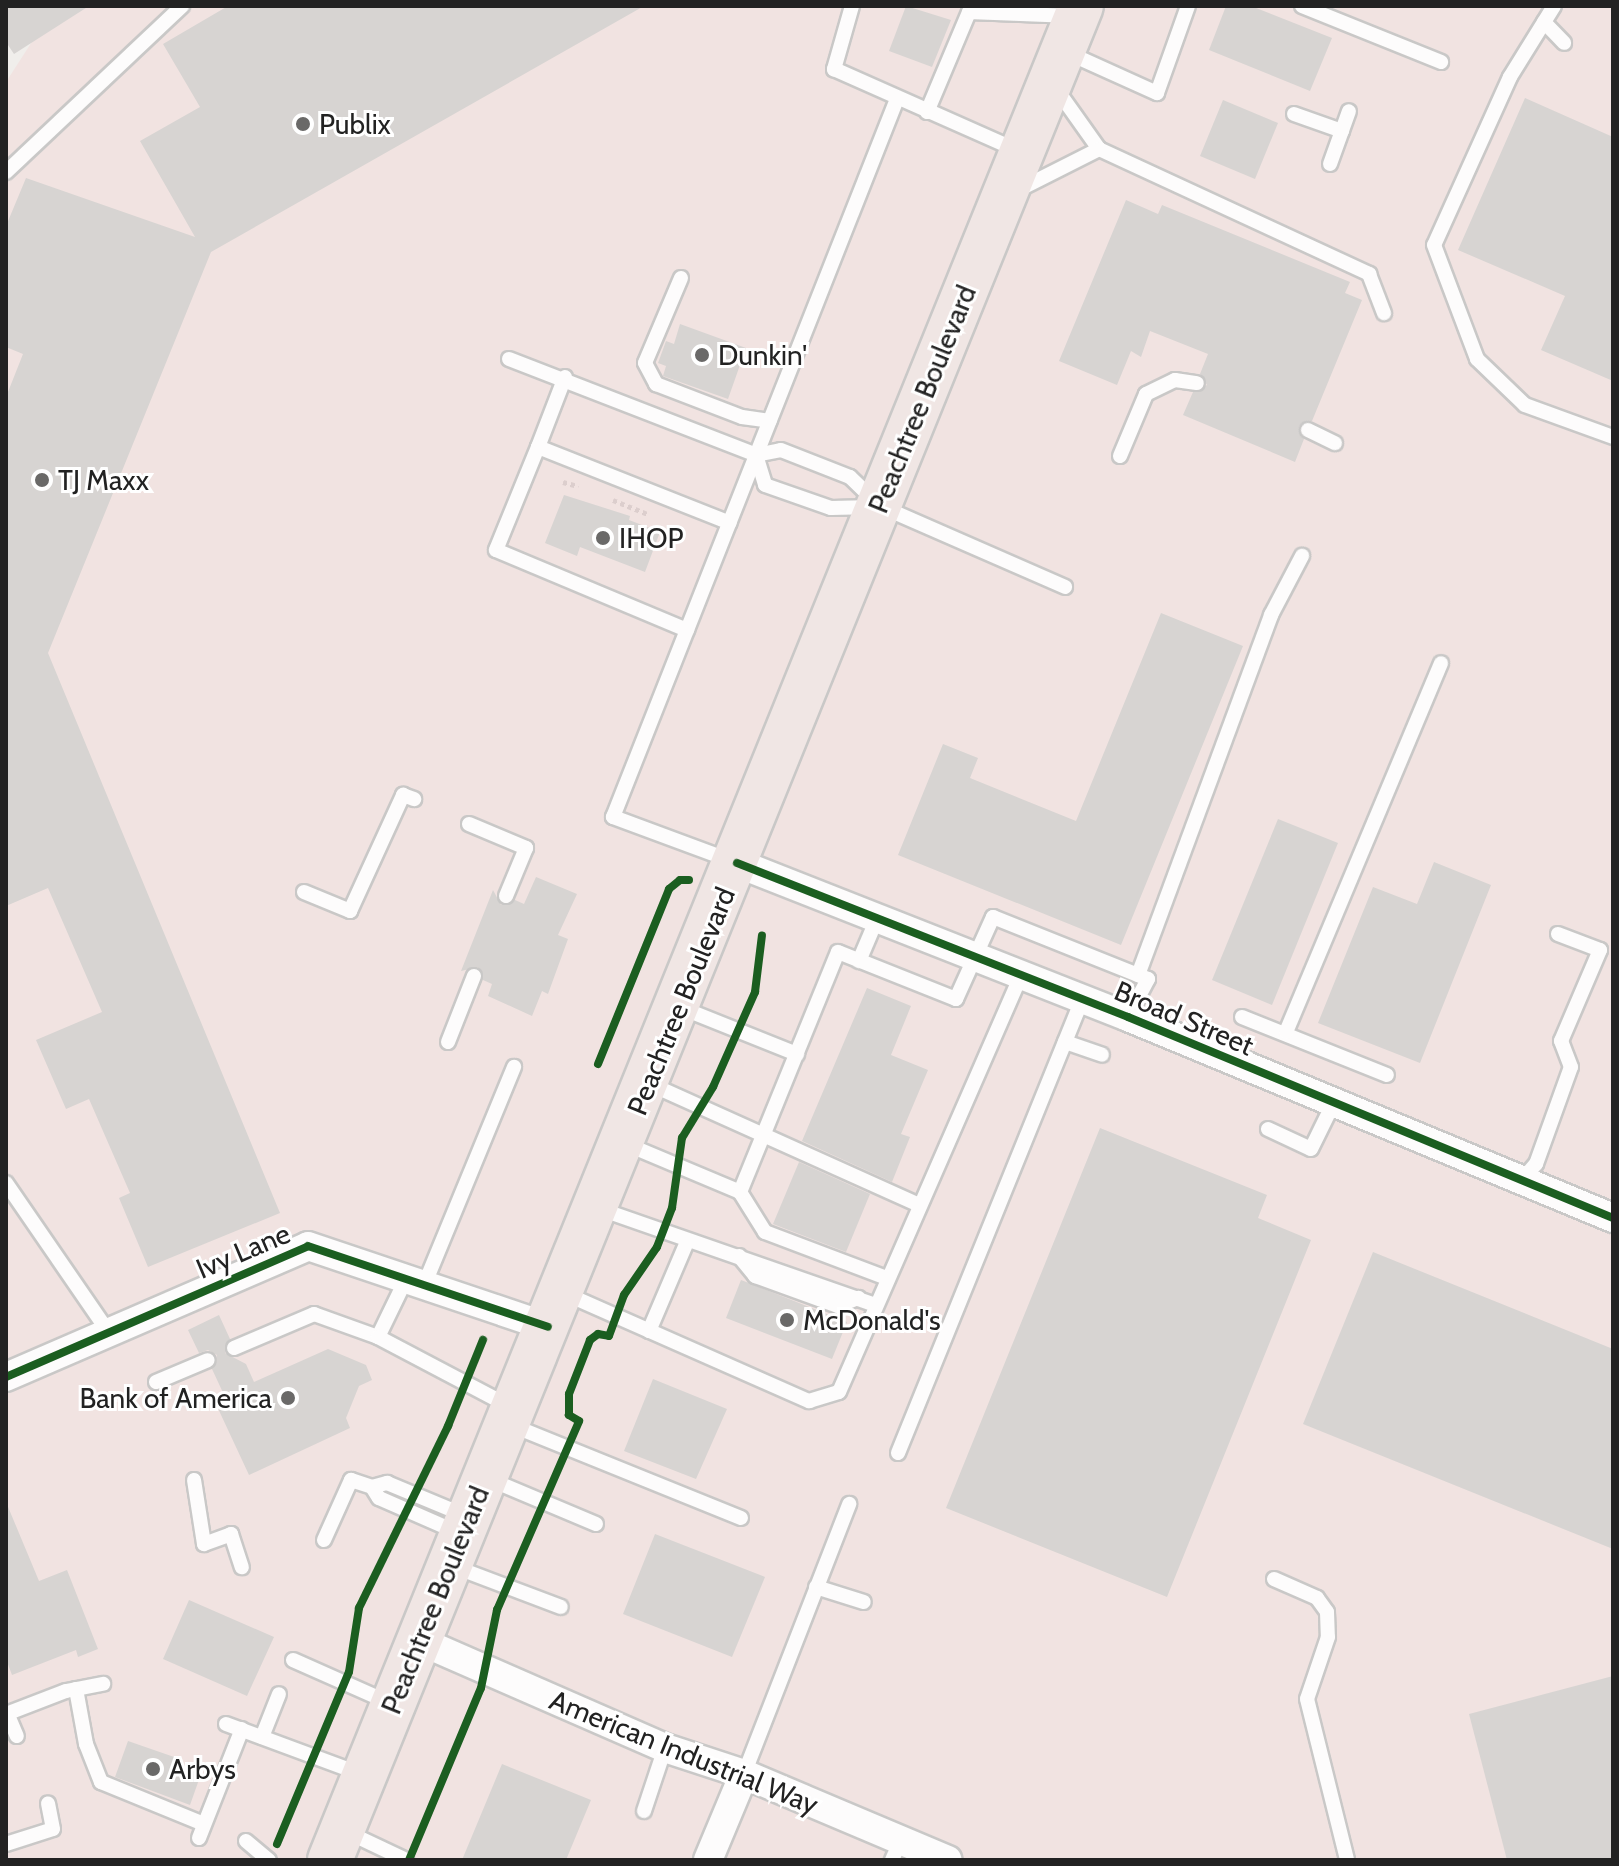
<!DOCTYPE html>
<style>
body{margin:0}
#map{position:relative;width:1619px;height:1866px;overflow:hidden;background:#f0eeeb;font-family:Cabin,sans-serif}
div>[style]{position:absolute}
[style*='--x']{left:calc(var(--x)*1px);top:calc(var(--y)*1px);width:calc(var(--w)*1px);rotate:calc(var(--a)*1deg)}
.commercial>*{inset:0;background:#f1e3e1}
.building>*{inset:0;background:#d7d4d2}
.path>*{height:5px;margin-top:-2.5px;transform-origin:0;background:repeating-linear-gradient(90deg,#dccecd 0 4px,transparent 0 8px)}
.roads{filter:drop-shadow(2px 0 #c9c8c7) drop-shadow(-2px 0 #c9c8c7) drop-shadow(0 2px #c9c8c7) drop-shadow(0 -2px #c9c8c7)}
.service>*{height:14px;margin:-7px;padding:0 7px;transform-origin:7px;border-radius:7px;background:#fdfcfc}
.minor>*{height:28px;margin:-14px;padding:0 14px;transform-origin:14px;border-radius:14px;background:#fdfcfc}
.trunk>*{height:44px;margin:-22px;padding:0 22px;transform-origin:22px;border-radius:22px;background:#f0e6e4}
.cycleway>*{height:8px;margin:-4px;padding:0 4px;transform-origin:4px;border-radius:4px;background:#1b5e20}
.dots>*{width:22px;height:22px;translate:-50% -50%;box-sizing:border-box;border:4px solid #fff;border-radius:50%}
span{translate:-50% -50%;white-space:nowrap;text-align:center;line-height:1.15;-webkit-text-stroke:6px #fff;paint-order:stroke}
.poi-label{font-size:28px;color:#222}
.left{translate:0 -50%;text-align:left}
.right{translate:-100% -50%;text-align:right}
.street-label{font-size:28px;color:#222}
.frame{position:absolute;inset:0;border:8px solid #222;pointer-events:none}
</style>
<div id="map">
<div class="commercial">
<div style="clip-path:polygon(55px 6px,1613px 6px,1613px 1860px,6px 1860px,6px 82px)"></div>
</div>
<div class="building">
<div style="clip-path:polygon(6px 6px,89px 6px,14px 54px,6px 42px)"></div>
<div style="clip-path:polygon(228px 6px,644px 6px,211px 252px,48px 653px,280px 1213px,148px 1267px,119px 1198px,130px 1193px,89px 1099px,66px 1109px,36px 1040px,102px 1012px,48px 888px,6px 906px,6px 397px,23px 354px,6px 347px,6px 226px,26px 178px,195px 237px,140px 141px,200px 107px,163px 44px)"></div>
<div style="clip-path:polygon(906px 6px,951px 20px,932px 67px,889px 51px)"></div>
<div style="clip-path:polygon(1226px 6px,1251px 6px,1332px 38px,1310px 91px,1209px 50px)"></div>
<div style="clip-path:polygon(1525px 98px,1613px 137px,1613px 381px,1541px 350px,1565px 296px,1458px 250px)"></div>
<div style="clip-path:polygon(1223px 100px,1278px 123px,1255px 179px,1200px 156px)"></div>
<div style="clip-path:polygon(1126px 200px,1158px 214px,1162px 205px,1350px 282px,1345px 293px,1362px 300px,1312px 421px,1299px 426px,1304px 439px,1295px 462px,1183px 415px,1193px 392px,1207px 385px,1200px 374px,1208px 354px,1150px 331px,1141px 357px,1131px 351px,1117px 385px,1059px 361px)"></div>
<div style="clip-path:polygon(680px 324px,746px 348px,728px 399px,663px 376px,666px 366px,658px 363px,666px 341px,674px 344px)"></div>
<div style="clip-path:polygon(564px 495px,630px 516px,629px 520px,660px 532px,645px 572px,580px 547px,577px 556px,545px 543px)"></div>
<div style="clip-path:polygon(1161px 613px,1243px 646px,1121px 945px,898px 855px,943px 744px,978px 758px,970px 778px,1076px 821px)"></div>
<div style="clip-path:polygon(1278px 819px,1338px 843px,1272px 1005px,1212px 980px)"></div>
<div style="clip-path:polygon(1434px 862px,1491px 885px,1420px 1063px,1318px 1023px,1373px 887px,1417px 904px)"></div>
<div style="clip-path:polygon(536px 877px,577px 894px,558px 935px,568px 939px,548px 994px,542px 991px,532px 1016px,488px 996px,492px 984px,483px 980px,478px 967px,461px 971px,493px 890px,501px 905px,515px 900px,524px 904px)"></div>
<div style="clip-path:polygon(867px 988px,911px 1006px,891px 1055px,928px 1070px,901px 1134px,910px 1137px,892px 1182px,802px 1141px)"></div>
<div style="clip-path:polygon(1100px 1128px,1267px 1195px,1258px 1218px,1311px 1240px,1167px 1597px,946px 1508px)"></div>
<div style="clip-path:polygon(799px 1162px,870px 1194px,846px 1252px,773px 1224px)"></div>
<div style="clip-path:polygon(1373px 1252px,1613px 1349px,1613px 1549px,1303px 1424px)"></div>
<div style="clip-path:polygon(741px 1280px,847px 1322px,832px 1359px,726px 1318px)"></div>
<div style="clip-path:polygon(219px 1315px,230px 1339px,225px 1353px,246px 1364px,254px 1382px,328px 1349px,366px 1365px,372px 1380px,359px 1386px,346px 1418px,350px 1428px,249px 1475px,215px 1402px,225px 1397px,212px 1369px,217px 1355px,208px 1350px,199px 1353px,188px 1330px)"></div>
<div style="clip-path:polygon(653px 1379px,727px 1409px,696px 1479px,624px 1451px)"></div>
<div style="clip-path:polygon(6px 1502px,39px 1581px,67px 1570px,98px 1649px,78px 1657px,76px 1650px,12px 1675px,6px 1659px)"></div>
<div style="clip-path:polygon(655px 1534px,765px 1577px,732px 1657px,623px 1614px)"></div>
<div style="clip-path:polygon(189px 1600px,274px 1637px,247px 1696px,163px 1659px)"></div>
<div style="clip-path:polygon(1613px 1676px,1613px 1860px,1507px 1860px,1469px 1714px)"></div>
<div style="clip-path:polygon(128px 1741px,177px 1758px,175px 1765px,201px 1774px,190px 1805px,115px 1777px)"></div>
<div style="clip-path:polygon(502px 1764px,591px 1800px,566px 1860px,462px 1860px)"></div>
</div>
<div class="path">
<div style="--x:563;--y:482;--w:16;--a:15"></div>
<div style="--x:613;--y:500;--w:38;--a:22"></div>
</div>
<div class="roads">
<div class="service">
<div style="--x:852;--y:6;--w:66;--a:105.9"></div>
<div style="--x:834;--y:69;--w:202;--a:23.9"></div>
<div style="--x:1302;--y:6;--w:150;--a:21.9"></div>
<div style="--x:1554;--y:6;--w:84;--a:121.8"></div>
<div style="--x:1510;--y:77;--w:184;--a:114.3"></div>
<div style="--x:1434;--y:245;--w:122;--a:69.3"></div>
<div style="--x:1477;--y:359;--w:66;--a:43.8"></div>
<div style="--x:1525;--y:405;--w:94;--a:20"></div>
<div style="--x:1544;--y:22;--w:29;--a:46"></div>
<div style="--x:1066;--y:52;--w:100;--a:24.3"></div>
<div style="--x:1157;--y:93;--w:92;--a:-70.4"></div>
<div style="--x:1055;--y:87;--w:76;--a:54.6"></div>
<div style="--x:1099;--y:149;--w:298;--a:24.8"></div>
<div style="--x:1369;--y:274;--w:42;--a:69"></div>
<div style="--x:927;--y:112;--w:108;--a:-67.2"></div>
<div style="--x:969;--y:12;--w:103;--a:2.2"></div>
<div style="--x:1294;--y:114;--w:51;--a:19.5"></div>
<div style="--x:1330;--y:164;--w:56;--a:-70.3"></div>
<div style="--x:6;--y:172;--w:242;--a:-43.3"></div>
<div style="--x:1018;--y:190;--w:91;--a:-26.8"></div>
<div style="--x:681;--y:278;--w:92;--a:113"></div>
<div style="--x:645;--y:363;--w:24;--a:62"></div>
<div style="--x:656;--y:384;--w:92;--a:21"></div>
<div style="--x:742;--y:417;--w:28;--a:8"></div>
<div style="--x:509;--y:359;--w:265;--a:21.2"></div>
<div style="--x:756;--y:455;--w:25;--a:-11"></div>
<div style="--x:781;--y:450;--w:74;--a:21.4"></div>
<div style="--x:850;--y:477;--w:42;--a:44"></div>
<div style="--x:880;--y:506;--w:202;--a:23.6"></div>
<div style="--x:1308;--y:430;--w:30;--a:26"></div>
<div style="--x:538;--y:447;--w:75;--a:-68.9"></div>
<div style="--x:756;--y:455;--w:31;--a:73"></div>
<div style="--x:765;--y:485;--w:70;--a:19.2"></div>
<div style="--x:831;--y:508;--w:43;--a:-1.3"></div>
<div style="--x:1120;--y:456;--w:67;--a:-67.2"></div>
<div style="--x:1146;--y:394;--w:32;--a:-26"></div>
<div style="--x:1175;--y:380;--w:22;--a:8"></div>
<div style="--x:687;--y:630;--w:207;--a:-157.3"></div>
<div style="--x:496;--y:550;--w:111;--a:-67.8"></div>
<div style="--x:538;--y:447;--w:206;--a:21.6"></div>
<div style="--x:469;--y:824;--w:62;--a:22.8"></div>
<div style="--x:526;--y:848;--w:52;--a:112.6"></div>
<div style="--x:732;--y:861;--w:127;--a:-159.7"></div>
<div style="--x:613;--y:817;--w:772;--a:-68.42"></div>
<div style="--x:304;--y:892;--w:50;--a:22.4"></div>
<div style="--x:350;--y:911;--w:128;--a:-65.4"></div>
<div style="--x:403;--y:795;--w:12;--a:20"></div>
<div style="--x:859;--y:961;--w:43;--a:-67"></div>
<div style="--x:1138;--y:975;--w:384;--a:-69.7"></div>
<div style="--x:1271;--y:615;--w:67;--a:-62.3"></div>
<div style="--x:682;--y:1008;--w:124;--a:21.8"></div>
<div style="--x:1242;--y:1017;--w:156;--a:21.8"></div>
<div style="--x:1286;--y:1032;--w:400;--a:-67.2"></div>
<div style="--x:448;--y:1042;--w:71;--a:-68.5"></div>
<div style="--x:1065;--y:1042;--w:39;--a:19"></div>
<div style="--x:650;--y:1084;--w:293;--a:24.2"></div>
<div style="--x:1268;--y:1129;--w:47;--a:24.9"></div>
<div style="--x:1311;--y:1149;--w:50;--a:-63.9"></div>
<div style="--x:626;--y:1144;--w:124;--a:22.8"></div>
<div style="--x:740;--y:1192;--w:47;--a:58"></div>
<div style="--x:765;--y:1232;--w:130;--a:20.7"></div>
<div style="--x:1521;--y:1181;--w:23;--a:-49"></div>
<div style="--x:1536;--y:1164;--w:103;--a:-70.2"></div>
<div style="--x:1571;--y:1067;--w:28;--a:-111"></div>
<div style="--x:1561;--y:1041;--w:99;--a:-66.8"></div>
<div style="--x:1600;--y:950;--w:45;--a:-159.1"></div>
<div style="--x:6;--y:1183;--w:182;--a:55.5"></div>
<div style="--x:740;--y:1192;--w:259;--a:-67.8"></div>
<div style="--x:838;--y:952;--w:127;--a:21.7"></div>
<div style="--x:956;--y:999;--w:90;--a:-65.7"></div>
<div style="--x:993;--y:917;--w:167;--a:21.8"></div>
<div style="--x:1148;--y:979;--w:43;--a:117.8"></div>
<div style="--x:600;--y:1209;--w:292;--a:19.2"></div>
<div style="--x:739;--y:1256;--w:26;--a:51"></div>
<div style="--x:755;--y:1276;--w:88;--a:19.9"></div>
<div style="--x:838;--y:1306;--w:22;--a:-22"></div>
<div style="--x:425;--y:1283;--w:234;--a:-67.6"></div>
<div style="--x:566;--y:1294;--w:266;--a:23.8"></div>
<div style="--x:809;--y:1401;--w:31;--a:-17"></div>
<div style="--x:839;--y:1392;--w:454;--a:-66.4"></div>
<div style="--x:649;--y:1331;--w:97;--a:-66.9"></div>
<div style="--x:378;--y:1337;--w:67;--a:-64.2"></div>
<div style="--x:234;--y:1348;--w:87;--a:-23"></div>
<div style="--x:314;--y:1314;--w:68;--a:19.8"></div>
<div style="--x:378;--y:1337;--w:148;--a:27.8"></div>
<div style="--x:156;--y:1382;--w:56;--a:-22.9"></div>
<div style="--x:511;--y:1425;--w:248;--a:22"></div>
<div style="--x:898;--y:1453;--w:490;--a:-67.9"></div>
<div style="--x:489;--y:1479;--w:116;--a:22.8"></div>
<div style="--x:194;--y:1480;--w:65;--a:81.1"></div>
<div style="--x:204;--y:1544;--w:29;--a:-20"></div>
<div style="--x:231;--y:1534;--w:35;--a:72"></div>
<div style="--x:372;--y:1487;--w:13;--a:58"></div>
<div style="--x:379;--y:1498;--w:87;--a:23.6"></div>
<div style="--x:324;--y:1540;--w:66;--a:-65.8"></div>
<div style="--x:351;--y:1480;--w:22;--a:18"></div>
<div style="--x:372;--y:1487;--w:16;--a:-15"></div>
<div style="--x:387;--y:1483;--w:83;--a:22.6"></div>
<div style="--x:455;--y:1567;--w:113;--a:20.7"></div>
<div style="--x:1274;--y:1579;--w:47;--a:23.8"></div>
<div style="--x:1317;--y:1598;--w:17;--a:54"></div>
<div style="--x:1327;--y:1612;--w:25;--a:88"></div>
<div style="--x:1328;--y:1637;--w:65;--a:108.7"></div>
<div style="--x:1307;--y:1699;--w:166;--a:76"></div>
<div style="--x:816;--y:1587;--w:50;--a:17.4"></div>
<div style="--x:293;--y:1660;--w:104;--a:23.9"></div>
<div style="--x:76;--y:1689;--w:56;--a:79.7"></div>
<div style="--x:86;--y:1744;--w:41;--a:68.5"></div>
<div style="--x:101;--y:1782;--w:111;--a:22.2"></div>
<div style="--x:7;--y:1713;--w:25;--a:67"></div>
<div style="--x:6;--y:1714;--w:64;--a:-21"></div>
<div style="--x:66;--y:1691;--w:38;--a:-11"></div>
<div style="--x:226;--y:1724;--w:144;--a:20.3"></div>
<div style="--x:262;--y:1737;--w:46;--a:-68.4"></div>
<div style="--x:744;--y:1774;--w:290;--a:-68.7"></div>
<div style="--x:644;--y:1811;--w:66;--a:-71.6"></div>
<div style="--x:345;--y:1831;--w:68;--a:25.4"></div>
<div style="--x:199;--y:1838;--w:117;--a:-68.5"></div>
<div style="--x:246;--y:1841;--w:30;--a:40"></div>
<div style="--x:6;--y:1844;--w:49;--a:-17.7"></div>
<div style="--x:53;--y:1829;--w:26;--a:-101"></div>
<div style="--x:892;--y:1860;--w:22;--a:-66"></div>
</div>
<div class="minor">
<div style="--x:737;--y:863;--w:420;--a:21.5"></div>
<div style="--x:1128;--y:1017;--w:525;--a:22.51"></div>
<div style="--x:6;--y:1377;--w:329;--a:-23.4"></div>
<div style="--x:308;--y:1246;--w:253;--a:18.6"></div>
<div style="--x:420;--y:1641;--w:267;--a:23.6"></div>
<div style="--x:665;--y:1748;--w:83;--a:18.2"></div>
<div style="--x:744;--y:1774;--w:221;--a:22.9"></div>
<div style="--x:708;--y:1860;--w:93;--a:-67.3"></div>
</div>
<div class="trunk">
<div style="--x:330;--y:1860;--w:2000;--a:-67.95"></div>
</div>
</div>
<div class="cycleway">
<div style="--x:737;--y:863;--w:420;--a:21.5"></div>
<div style="--x:1128;--y:1017;--w:525;--a:22.51"></div>
<div style="--x:598;--y:1064;--w:189;--a:-67.9"></div>
<div style="--x:669;--y:889;--w:14;--a:-39"></div>
<div style="--x:680;--y:880;--w:9;--a:0"></div>
<div style="--x:6;--y:1377;--w:329;--a:-23.4"></div>
<div style="--x:308;--y:1246;--w:253;--a:18.6"></div>
<div style="--x:277;--y:1844;--w:186;--a:-67.3"></div>
<div style="--x:349;--y:1672;--w:65;--a:-81.1"></div>
<div style="--x:359;--y:1608;--w:203;--a:-63.9"></div>
<div style="--x:448;--y:1426;--w:93;--a:-67.9"></div>
<div style="--x:409;--y:1860;--w:186;--a:-67.3"></div>
<div style="--x:481;--y:1688;--w:80;--a:-78.4"></div>
<div style="--x:497;--y:1610;--w:206;--a:-66.5"></div>
<div style="--x:579;--y:1421;--w:12;--a:-149"></div>
<div style="--x:569;--y:1415;--w:21;--a:-90"></div>
<div style="--x:569;--y:1394;--w:58;--a:-68.7"></div>
<div style="--x:590;--y:1340;--w:10;--a:-37"></div>
<div style="--x:598;--y:1334;--w:11;--a:10"></div>
<div style="--x:609;--y:1336;--w:44;--a:-69.9"></div>
<div style="--x:624;--y:1295;--w:58;--a:-55.5"></div>
<div style="--x:657;--y:1247;--w:42;--a:-69"></div>
<div style="--x:672;--y:1208;--w:71;--a:-81.9"></div>
<div style="--x:682;--y:1138;--w:60;--a:-58.7"></div>
<div style="--x:713;--y:1087;--w:104;--a:-66.1"></div>
<div style="--x:755;--y:992;--w:57;--a:-83"></div>
</div>
<div class="dots">
<div style="left:303px;top:124px;background:#6a6968"></div>
<div style="left:702px;top:355px;background:#6a6968"></div>
<div style="left:42px;top:480px;background:#6a6968"></div>
<div style="left:603px;top:538px;background:#6a6968"></div>
<div style="left:787px;top:1320px;background:#6a6968"></div>
<div style="left:288px;top:1398px;background:#6a6968"></div>
<div style="left:153px;top:1769px;background:#6a6968"></div>
</div>
<div class="poi-label">
<span class="left" style="left:319px;top:124px">Publix</span>
<span class="left" style="left:718px;top:355px">Dunkin'</span>
<span class="left" style="left:58px;top:480px">TJ Maxx</span>
<span class="left" style="left:619px;top:538px">IHOP</span>
<span class="left" style="left:803px;top:1320px">McDonald's</span>
<span class="right" style="left:272px;top:1398px">Bank of America</span>
<span class="left" style="left:169px;top:1769px">Arbys</span>
</div>
<div class="street-label">
<span style="left:922px;top:399px;rotate:-68deg">Peachtree Boulevard</span>
<span style="left:681px;top:1001px;rotate:-68deg">Peachtree Boulevard</span>
<span style="left:1184px;top:1018px;rotate:23deg">Broad Street</span>
<span style="left:243px;top:1251px;rotate:-23deg">Ivy Lane</span>
<span style="left:435px;top:1600px;rotate:-68deg">Peachtree Boulevard</span>
<span style="left:684px;top:1752px;rotate:22deg">American Industrial Way</span>
</div>
<div class="frame"></div>
</div>
